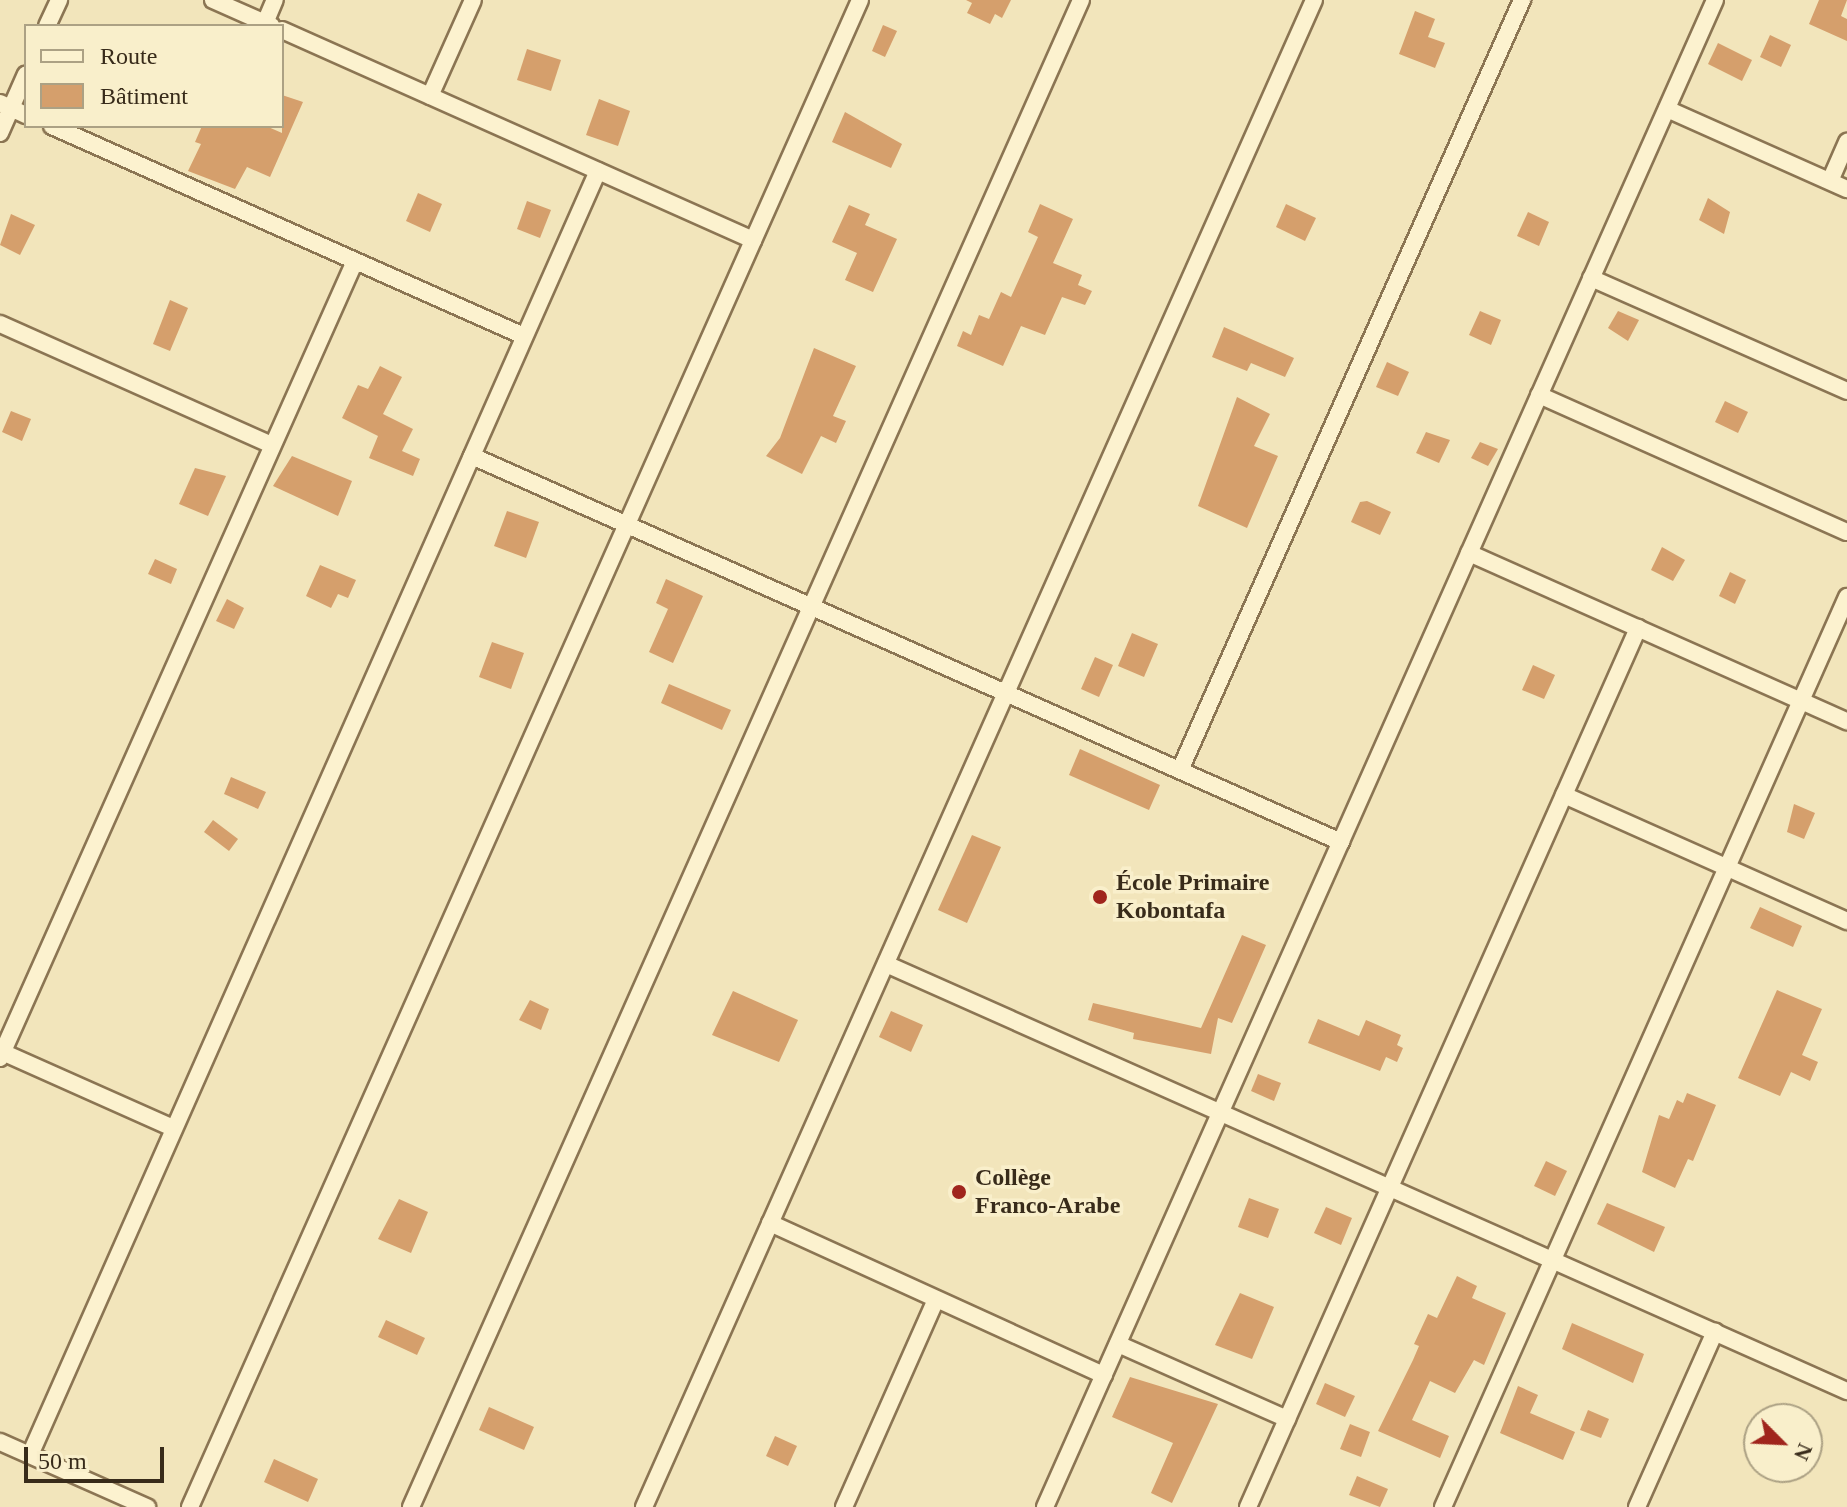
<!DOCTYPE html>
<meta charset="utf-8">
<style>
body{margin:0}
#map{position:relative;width:1847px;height:1507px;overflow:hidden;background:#f2e5bb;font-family:"Times New Roman",serif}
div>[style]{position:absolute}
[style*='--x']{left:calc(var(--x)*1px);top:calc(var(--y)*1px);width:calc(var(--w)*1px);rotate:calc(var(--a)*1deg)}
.building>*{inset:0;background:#d59f6c}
.roads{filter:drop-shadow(2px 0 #8b7553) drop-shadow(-2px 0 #8b7553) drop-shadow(0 2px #8b7553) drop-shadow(0 -2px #8b7553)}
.street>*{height:16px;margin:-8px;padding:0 8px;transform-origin:8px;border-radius:8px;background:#fcf2cf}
.dots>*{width:22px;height:22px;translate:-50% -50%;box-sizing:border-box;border:4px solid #f9efcb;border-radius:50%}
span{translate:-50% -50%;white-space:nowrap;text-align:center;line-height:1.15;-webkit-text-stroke:7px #f9efcb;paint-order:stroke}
.poi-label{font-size:24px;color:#382b1a;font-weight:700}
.left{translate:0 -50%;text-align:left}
.legend{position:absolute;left:24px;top:24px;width:260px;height:104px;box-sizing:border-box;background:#f9efcb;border:2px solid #aca184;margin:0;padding:10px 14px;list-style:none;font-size:24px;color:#382b1a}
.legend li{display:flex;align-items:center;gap:16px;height:40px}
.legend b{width:40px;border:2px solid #aca184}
.north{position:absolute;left:1743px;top:1403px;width:80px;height:80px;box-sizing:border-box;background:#f9efcb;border:2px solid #aca184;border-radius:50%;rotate:114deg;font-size:22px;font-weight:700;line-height:32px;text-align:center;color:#382b1a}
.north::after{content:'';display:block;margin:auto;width:28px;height:36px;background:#a0251d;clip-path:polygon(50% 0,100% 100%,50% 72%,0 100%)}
.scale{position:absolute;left:24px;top:1447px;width:140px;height:36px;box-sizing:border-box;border:4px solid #382b1a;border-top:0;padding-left:10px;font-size:24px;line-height:28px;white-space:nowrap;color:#382b1a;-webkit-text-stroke:6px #f9efcb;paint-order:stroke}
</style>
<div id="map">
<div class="building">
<div style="clip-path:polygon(966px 0,1011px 0,1002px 18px,995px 14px,990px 24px,967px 13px,972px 3px)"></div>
<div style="clip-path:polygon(1819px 0,1847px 0,1841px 16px,1847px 19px,1847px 41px,1809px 24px)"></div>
<div style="clip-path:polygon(1415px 11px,1435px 19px,1428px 37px,1445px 43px,1435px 68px,1399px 54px)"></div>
<div style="clip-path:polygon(883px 25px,897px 31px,885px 57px,872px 51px)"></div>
<div style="clip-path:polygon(1770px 35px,1791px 45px,1781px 67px,1760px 57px)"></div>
<div style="clip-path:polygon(1718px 43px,1752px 60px,1742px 81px,1708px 64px)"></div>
<div style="clip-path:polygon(527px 49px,561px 60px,551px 91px,517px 80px)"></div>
<div style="clip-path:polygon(282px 95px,303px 102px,270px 177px,247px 167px,235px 189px,188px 171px,201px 144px,195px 142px,202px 126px,266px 126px,282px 133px)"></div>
<div style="clip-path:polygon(599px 99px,630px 111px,618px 146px,586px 135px)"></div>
<div style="clip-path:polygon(845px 112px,902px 144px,891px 168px,832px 142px)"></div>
<div style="clip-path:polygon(418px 193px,442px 204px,430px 232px,406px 221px)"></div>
<div style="clip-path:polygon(1708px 198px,1730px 212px,1724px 234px,1699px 220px)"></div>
<div style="clip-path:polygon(527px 201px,551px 210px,540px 238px,517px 229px)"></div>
<div style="clip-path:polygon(1040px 204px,1073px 219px,1053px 263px,1082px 275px,1078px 285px,1092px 291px,1085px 305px,1062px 297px,1045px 335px,1021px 326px,1003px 366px,957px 346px,963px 331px,971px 335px,979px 315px,989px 319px,1001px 292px,1011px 297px,1038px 237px,1028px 232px)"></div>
<div style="clip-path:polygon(1286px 204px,1316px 218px,1305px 241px,1276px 227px)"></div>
<div style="clip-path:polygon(849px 205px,870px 214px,865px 225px,897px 239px,873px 292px,845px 280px,857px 253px,832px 242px)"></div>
<div style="clip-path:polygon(1528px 212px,1549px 222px,1539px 246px,1517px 236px)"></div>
<div style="clip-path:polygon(11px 214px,35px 225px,20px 255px,0 245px)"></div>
<div style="clip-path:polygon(170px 300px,188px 308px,170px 351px,153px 344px)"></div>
<div style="clip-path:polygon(1480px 311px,1501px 320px,1491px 345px,1469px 335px)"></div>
<div style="clip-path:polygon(1618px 311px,1639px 320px,1628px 341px,1608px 328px)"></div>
<div style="clip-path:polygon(1224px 327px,1294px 358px,1285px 377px,1251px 363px,1247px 371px,1212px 357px)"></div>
<div style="clip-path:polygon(814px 348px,856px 366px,833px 416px,846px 421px,836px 443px,821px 436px,802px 474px,766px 456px,780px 438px)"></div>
<div style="clip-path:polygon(1387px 362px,1409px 372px,1398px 396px,1376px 387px)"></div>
<div style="clip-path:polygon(380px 366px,402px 377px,383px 414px,413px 429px,402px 451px,420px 459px,413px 476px,369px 458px,378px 436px,342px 418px,358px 385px,368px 389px)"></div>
<div style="clip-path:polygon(1237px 397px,1270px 414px,1254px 446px,1278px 456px,1247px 528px,1198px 506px)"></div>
<div style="clip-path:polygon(1725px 401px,1748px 412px,1738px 433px,1715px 422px)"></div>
<div style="clip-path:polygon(11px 411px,31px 419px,22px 441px,2px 432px)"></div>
<div style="clip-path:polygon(1426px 432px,1450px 440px,1439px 463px,1416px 453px)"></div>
<div style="clip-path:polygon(1480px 442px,1498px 449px,1488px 466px,1471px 458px)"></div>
<div style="clip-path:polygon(292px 456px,352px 481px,338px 516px,273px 486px)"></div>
<div style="clip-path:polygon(195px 468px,226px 476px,208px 516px,179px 504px)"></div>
<div style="clip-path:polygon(1367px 501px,1391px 512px,1380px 535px,1351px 522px,1360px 502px)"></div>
<div style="clip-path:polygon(507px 511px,539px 522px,526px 558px,494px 546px)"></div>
<div style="clip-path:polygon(1662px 547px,1685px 560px,1673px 581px,1651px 570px)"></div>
<div style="clip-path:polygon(155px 559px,177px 569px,171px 584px,148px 574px)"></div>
<div style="clip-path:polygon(320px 565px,356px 580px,348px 598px,338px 594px,331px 608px,306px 596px)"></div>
<div style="clip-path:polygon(1730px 572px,1746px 580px,1735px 604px,1719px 596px)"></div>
<div style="clip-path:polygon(666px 579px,703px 596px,673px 663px,649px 652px,668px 609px,656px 603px)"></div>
<div style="clip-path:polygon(227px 599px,244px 608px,234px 629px,216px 621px)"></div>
<div style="clip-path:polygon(1132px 633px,1158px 644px,1144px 677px,1118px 666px)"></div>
<div style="clip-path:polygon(492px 642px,524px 653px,511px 689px,479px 677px)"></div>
<div style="clip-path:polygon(1095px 657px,1113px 665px,1099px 697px,1081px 689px)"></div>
<div style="clip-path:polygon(1533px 665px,1555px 675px,1544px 699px,1522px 690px)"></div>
<div style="clip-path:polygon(669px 684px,731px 710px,722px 730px,661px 703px)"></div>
<div style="clip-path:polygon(1080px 749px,1160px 785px,1149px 810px,1069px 775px)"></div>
<div style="clip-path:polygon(231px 777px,266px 792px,258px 809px,224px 794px)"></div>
<div style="clip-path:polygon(1794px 804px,1815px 813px,1804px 839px,1787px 832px)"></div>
<div style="clip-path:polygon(213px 820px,238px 839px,229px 851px,204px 832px)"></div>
<div style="clip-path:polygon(972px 835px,1001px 847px,967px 923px,938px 910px)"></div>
<div style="clip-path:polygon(1760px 907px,1802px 926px,1793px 947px,1750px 928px)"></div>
<div style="clip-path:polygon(1242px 935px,1266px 945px,1232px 1023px,1218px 1018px,1211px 1054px,1133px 1039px,1134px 1033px,1088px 1020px,1093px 1003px,1201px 1028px)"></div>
<div style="clip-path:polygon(1777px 990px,1822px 1009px,1802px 1055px,1818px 1062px,1810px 1081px,1791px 1072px,1780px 1096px,1738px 1078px)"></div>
<div style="clip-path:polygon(733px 991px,798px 1020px,779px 1062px,712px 1035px)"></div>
<div style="clip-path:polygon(530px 1000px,549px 1009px,541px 1030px,519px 1020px)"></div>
<div style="clip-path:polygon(891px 1011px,923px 1025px,911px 1052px,879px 1037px)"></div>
<div style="clip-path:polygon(1318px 1019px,1359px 1036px,1366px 1020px,1401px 1035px,1397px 1045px,1403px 1048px,1397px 1062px,1386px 1057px,1380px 1071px,1308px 1043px)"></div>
<div style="clip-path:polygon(1258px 1074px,1281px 1083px,1274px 1101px,1251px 1091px)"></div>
<div style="clip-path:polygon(1687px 1093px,1716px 1105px,1693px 1161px,1688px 1159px,1675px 1188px,1642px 1172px,1659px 1115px,1669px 1119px,1677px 1100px,1683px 1103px)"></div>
<div style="clip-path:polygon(1546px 1161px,1567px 1171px,1555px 1196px,1534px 1186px)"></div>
<div style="clip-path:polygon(1249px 1198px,1279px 1209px,1268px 1238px,1238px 1227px)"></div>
<div style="clip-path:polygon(399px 1199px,428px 1212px,411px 1253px,378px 1239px)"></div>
<div style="clip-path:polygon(1607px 1203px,1665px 1227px,1654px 1252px,1597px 1224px)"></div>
<div style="clip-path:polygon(1326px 1207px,1352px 1218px,1341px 1245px,1314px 1233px)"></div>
<div style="clip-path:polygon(1457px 1276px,1477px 1286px,1472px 1298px,1506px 1313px,1484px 1365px,1474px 1360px,1455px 1393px,1430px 1381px,1412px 1420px,1449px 1436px,1440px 1458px,1378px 1431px,1413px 1360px,1419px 1346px,1414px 1344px,1428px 1314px,1437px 1318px)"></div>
<div style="clip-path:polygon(1240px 1293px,1274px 1307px,1252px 1359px,1215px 1345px)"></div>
<div style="clip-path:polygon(386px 1320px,425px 1338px,417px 1355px,378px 1337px)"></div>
<div style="clip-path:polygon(1572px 1323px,1644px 1354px,1633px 1383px,1562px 1349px)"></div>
<div style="clip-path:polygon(1130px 1377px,1218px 1404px,1172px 1503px,1151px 1493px,1173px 1443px,1112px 1417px)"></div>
<div style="clip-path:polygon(1325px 1383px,1355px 1396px,1345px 1417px,1316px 1404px)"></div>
<div style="clip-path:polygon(1518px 1386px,1538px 1395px,1530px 1413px,1575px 1432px,1563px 1460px,1500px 1433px)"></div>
<div style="clip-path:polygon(489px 1407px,534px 1427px,524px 1450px,479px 1430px)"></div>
<div style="clip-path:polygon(1588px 1410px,1609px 1419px,1601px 1438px,1580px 1430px)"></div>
<div style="clip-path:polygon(1350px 1424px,1370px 1432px,1361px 1457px,1340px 1449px)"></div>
<div style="clip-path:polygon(775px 1436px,797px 1446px,788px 1466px,766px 1456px)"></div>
<div style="clip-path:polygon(274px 1459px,318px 1479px,308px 1502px,264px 1482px)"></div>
<div style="clip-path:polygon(1357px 1476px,1388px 1489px,1380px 1507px,1349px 1495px)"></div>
</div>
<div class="roads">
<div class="street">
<div style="--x:213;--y:0;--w:64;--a:23.8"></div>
<div style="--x:265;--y:23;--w:25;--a:-67"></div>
<div style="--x:47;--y:26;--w:29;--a:-65"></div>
<div style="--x:282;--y:30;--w:516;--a:24.03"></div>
<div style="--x:430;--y:96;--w:105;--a:-65.9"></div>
<div style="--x:0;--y:103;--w:29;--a:25"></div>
<div style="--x:1667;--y:109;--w:197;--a:24"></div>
<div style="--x:52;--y:126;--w:517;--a:23.99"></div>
<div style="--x:0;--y:133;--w:64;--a:-66.2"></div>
<div style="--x:1830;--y:181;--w:43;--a:-66.4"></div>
<div style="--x:1591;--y:278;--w:280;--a:23.8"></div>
<div style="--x:0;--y:324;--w:298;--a:24"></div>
<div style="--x:1539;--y:395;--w:337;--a:24"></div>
<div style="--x:472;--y:456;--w:951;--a:23.95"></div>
<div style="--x:1469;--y:553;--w:414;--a:24"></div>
<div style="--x:1180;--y:770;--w:843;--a:-66.05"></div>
<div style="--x:1564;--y:795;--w:310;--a:24"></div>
<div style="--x:886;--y:964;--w:1052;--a:23.96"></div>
<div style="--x:0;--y:1051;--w:189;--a:24"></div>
<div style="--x:0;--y:1058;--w:872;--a:-65.99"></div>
<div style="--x:770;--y:1223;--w:367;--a:24.5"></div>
<div style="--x:1118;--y:1344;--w:185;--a:23.9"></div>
<div style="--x:0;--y:1442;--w:161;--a:23.9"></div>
<div style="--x:30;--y:1455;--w:1404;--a:-66.14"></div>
<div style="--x:190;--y:1507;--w:1649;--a:-66.03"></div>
<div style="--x:411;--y:1507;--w:1649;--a:-66.03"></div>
<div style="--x:644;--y:1507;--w:1649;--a:-66.03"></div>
<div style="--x:844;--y:1507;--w:227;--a:-66.1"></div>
<div style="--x:1045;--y:1507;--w:1649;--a:-66.03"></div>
<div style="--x:1248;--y:1507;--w:962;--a:-66.07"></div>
<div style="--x:1443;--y:1507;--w:996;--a:-66.06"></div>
<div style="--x:1637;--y:1507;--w:192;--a:-66"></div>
</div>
</div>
<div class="dots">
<div style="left:1100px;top:897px;background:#a0251d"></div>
<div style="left:959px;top:1192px;background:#a0251d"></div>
</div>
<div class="poi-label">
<span class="left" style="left:1116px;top:897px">École Primaire<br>Kobontafa</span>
<span class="left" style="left:975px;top:1192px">Collège<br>Franco-Arabe</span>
</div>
<ul class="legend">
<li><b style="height:10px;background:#fcf2cf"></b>Route</li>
<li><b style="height:22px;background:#d59f6c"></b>Bâtiment</li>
</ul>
<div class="north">N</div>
<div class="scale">50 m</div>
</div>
